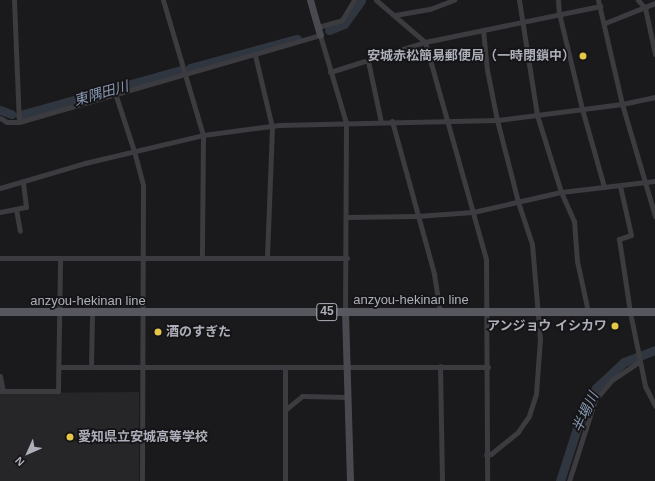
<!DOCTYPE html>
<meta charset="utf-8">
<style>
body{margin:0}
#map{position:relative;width:655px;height:481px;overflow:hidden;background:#1a191b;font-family:Arial,"Noto Sans JP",sans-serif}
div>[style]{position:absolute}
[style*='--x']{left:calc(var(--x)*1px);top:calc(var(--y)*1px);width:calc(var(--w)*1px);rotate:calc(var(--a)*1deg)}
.built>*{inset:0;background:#262528}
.river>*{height:9px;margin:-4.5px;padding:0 4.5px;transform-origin:4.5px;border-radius:4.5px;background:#30363f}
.street>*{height:5px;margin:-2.5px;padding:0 2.5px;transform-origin:2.5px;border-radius:2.5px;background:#3b3b40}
.secondary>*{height:7px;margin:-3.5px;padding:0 3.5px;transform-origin:3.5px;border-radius:3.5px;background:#494a50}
.primary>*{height:8px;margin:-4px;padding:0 4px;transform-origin:4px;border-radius:4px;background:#57585f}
.dots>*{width:11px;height:11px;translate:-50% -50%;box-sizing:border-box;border:2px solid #151416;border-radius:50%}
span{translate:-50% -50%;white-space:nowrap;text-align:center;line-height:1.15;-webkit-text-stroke:3.5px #151416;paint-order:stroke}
.shield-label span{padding:1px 3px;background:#151416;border:1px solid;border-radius:3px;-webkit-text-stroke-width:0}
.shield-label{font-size:12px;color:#adafba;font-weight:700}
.poi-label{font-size:13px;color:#adafba;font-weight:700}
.right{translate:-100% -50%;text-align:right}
.left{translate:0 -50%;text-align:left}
.street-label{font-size:13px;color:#adafba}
.water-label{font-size:14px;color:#8798b2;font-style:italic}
.north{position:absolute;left:8px;top:433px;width:40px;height:40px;-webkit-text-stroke:3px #151416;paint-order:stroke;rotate:225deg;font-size:11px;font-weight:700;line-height:16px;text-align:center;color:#adafba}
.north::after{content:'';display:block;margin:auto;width:14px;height:18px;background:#adafba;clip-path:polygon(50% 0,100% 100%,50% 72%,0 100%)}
</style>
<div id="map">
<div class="built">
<div style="clip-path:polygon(139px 392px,139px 481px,0 481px,0 393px)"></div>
</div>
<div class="river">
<div style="--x:329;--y:30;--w:16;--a:-22"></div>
<div style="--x:344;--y:24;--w:29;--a:-54"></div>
<div style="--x:190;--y:68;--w:111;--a:-15.2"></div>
<div style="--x:0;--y:110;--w:12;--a:20"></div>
<div style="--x:20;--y:115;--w:167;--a:-15.6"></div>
<div style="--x:560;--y:481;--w:59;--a:-72.2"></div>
<div style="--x:578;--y:425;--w:41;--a:-64.1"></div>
<div style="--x:596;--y:388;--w:38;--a:-43"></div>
<div style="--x:624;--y:362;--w:33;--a:-21"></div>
</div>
<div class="street">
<div style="--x:14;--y:0;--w:122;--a:87.7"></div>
<div style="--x:163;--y:0;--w:141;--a:73.5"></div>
<div style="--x:203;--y:135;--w:123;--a:90.5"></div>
<div style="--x:376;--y:0;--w:65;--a:40.6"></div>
<div style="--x:425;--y:42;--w:225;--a:74.3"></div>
<div style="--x:486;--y:259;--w:222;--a:89.7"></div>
<div style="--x:519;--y:0;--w:116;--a:81.1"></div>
<div style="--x:537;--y:115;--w:81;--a:72.7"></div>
<div style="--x:561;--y:192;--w:32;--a:66"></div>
<div style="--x:574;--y:221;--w:40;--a:85.7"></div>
<div style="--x:577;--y:261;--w:52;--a:77.8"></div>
<div style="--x:558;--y:0;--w:13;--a:86"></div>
<div style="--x:559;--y:13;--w:99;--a:76.5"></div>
<div style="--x:582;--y:109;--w:81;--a:74.2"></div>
<div style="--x:598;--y:0;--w:107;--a:77"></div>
<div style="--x:622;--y:104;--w:117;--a:73.6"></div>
<div style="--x:638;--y:0;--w:11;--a:49"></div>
<div style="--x:645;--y:8;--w:47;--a:77.7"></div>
<div style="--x:395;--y:15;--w:36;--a:-10"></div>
<div style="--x:430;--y:9;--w:26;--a:-21"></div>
<div style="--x:605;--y:23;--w:54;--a:-21.8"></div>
<div style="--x:318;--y:27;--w:25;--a:-16"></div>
<div style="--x:342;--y:20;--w:23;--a:-59"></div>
<div style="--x:483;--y:30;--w:40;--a:84.3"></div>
<div style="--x:487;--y:70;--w:51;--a:78.7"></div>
<div style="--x:497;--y:120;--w:85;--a:75.6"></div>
<div style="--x:518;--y:202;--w:44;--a:71.6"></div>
<div style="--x:532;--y:244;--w:95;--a:85.2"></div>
<div style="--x:540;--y:339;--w:55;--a:94.2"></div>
<div style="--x:536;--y:394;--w:23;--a:108"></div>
<div style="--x:529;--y:416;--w:19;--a:125"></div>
<div style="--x:518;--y:432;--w:35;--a:141"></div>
<div style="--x:491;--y:454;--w:5;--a:169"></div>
<div style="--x:255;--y:55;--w:74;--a:76.7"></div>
<div style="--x:272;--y:127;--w:130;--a:92.2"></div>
<div style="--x:368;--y:61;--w:62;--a:78"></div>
<div style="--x:330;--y:72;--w:100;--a:-17.5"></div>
<div style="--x:425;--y:42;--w:179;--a:-11.6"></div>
<div style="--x:116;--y:96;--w:58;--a:71.9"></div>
<div style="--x:134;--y:151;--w:35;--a:75"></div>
<div style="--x:143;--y:185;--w:296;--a:90.2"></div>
<div style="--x:0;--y:118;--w:8;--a:30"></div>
<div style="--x:7;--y:122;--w:12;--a:0"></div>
<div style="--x:19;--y:122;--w:313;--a:-16.1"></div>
<div style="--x:320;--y:35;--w:92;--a:73.5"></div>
<div style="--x:346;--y:123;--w:189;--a:90.3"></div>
<div style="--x:392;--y:121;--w:159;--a:74.6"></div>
<div style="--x:434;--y:274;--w:39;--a:81"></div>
<div style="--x:620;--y:186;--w:50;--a:77.3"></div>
<div style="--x:631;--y:235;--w:13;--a:162"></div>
<div style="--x:619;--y:239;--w:74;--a:81.4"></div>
<div style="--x:630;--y:312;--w:76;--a:78.5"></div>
<div style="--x:645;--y:386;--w:22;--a:63"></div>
<div style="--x:0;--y:188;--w:89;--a:-16.4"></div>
<div style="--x:85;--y:163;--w:121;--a:-13.3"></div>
<div style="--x:203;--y:135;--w:77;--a:-7.5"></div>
<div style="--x:279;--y:125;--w:218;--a:-1.3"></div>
<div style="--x:497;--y:120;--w:126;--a:-7.3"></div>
<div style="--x:622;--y:104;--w:34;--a:-12"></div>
<div style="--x:16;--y:209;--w:22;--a:80"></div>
<div style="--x:0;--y:212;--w:26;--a:-11"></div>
<div style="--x:26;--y:207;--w:26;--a:-97"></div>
<div style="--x:347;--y:217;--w:70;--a:-0.8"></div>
<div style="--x:417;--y:216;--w:56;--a:-4.1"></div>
<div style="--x:473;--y:212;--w:90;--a:-12.8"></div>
<div style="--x:561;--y:192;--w:95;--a:-6.7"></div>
<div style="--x:0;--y:258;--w:347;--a:0"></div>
<div style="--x:440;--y:366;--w:115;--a:89"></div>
<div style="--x:59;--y:367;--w:429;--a:0"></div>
<div style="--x:91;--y:367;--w:54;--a:-88.9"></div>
<div style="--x:285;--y:367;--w:114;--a:90"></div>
<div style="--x:0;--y:376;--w:15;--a:79"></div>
<div style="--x:0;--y:391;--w:58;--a:0"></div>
<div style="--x:58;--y:391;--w:133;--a:-89.1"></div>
<div style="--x:285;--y:410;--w:22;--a:-39"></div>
<div style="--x:302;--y:396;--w:46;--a:1.2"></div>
<div style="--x:569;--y:481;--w:85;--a:-72.2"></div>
<div style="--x:595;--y:400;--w:26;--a:-50"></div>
<div style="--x:612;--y:380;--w:32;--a:-34"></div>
</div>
<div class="secondary">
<div style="--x:310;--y:0;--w:36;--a:74"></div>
<div style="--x:345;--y:312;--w:169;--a:88.3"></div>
</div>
<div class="primary">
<div style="--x:0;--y:312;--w:655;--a:0"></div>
</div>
<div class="dots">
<div style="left:583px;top:56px;background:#e4c649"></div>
<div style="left:615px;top:326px;background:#e4c649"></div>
<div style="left:158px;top:332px;background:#e4c649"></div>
<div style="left:70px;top:437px;background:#e4c649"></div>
</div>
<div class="shield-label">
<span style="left:327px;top:312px">45</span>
</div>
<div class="poi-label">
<span class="right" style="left:575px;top:56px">安城赤松簡易郵便局（一時閉鎖中）</span>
<span class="right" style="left:607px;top:326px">アンジョウ イシカワ</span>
<span class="left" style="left:166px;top:332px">酒のすぎた</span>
<span class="left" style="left:78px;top:437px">愛知県立安城高等学校</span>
</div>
<div class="street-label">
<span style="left:411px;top:300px">anzyou-hekinan line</span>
<span style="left:88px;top:301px">anzyou-hekinan line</span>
</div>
<div class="water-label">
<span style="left:101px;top:93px;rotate:-16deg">東隅田川</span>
<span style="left:585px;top:412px;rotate:-65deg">半場川</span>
</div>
<div class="north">N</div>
</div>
